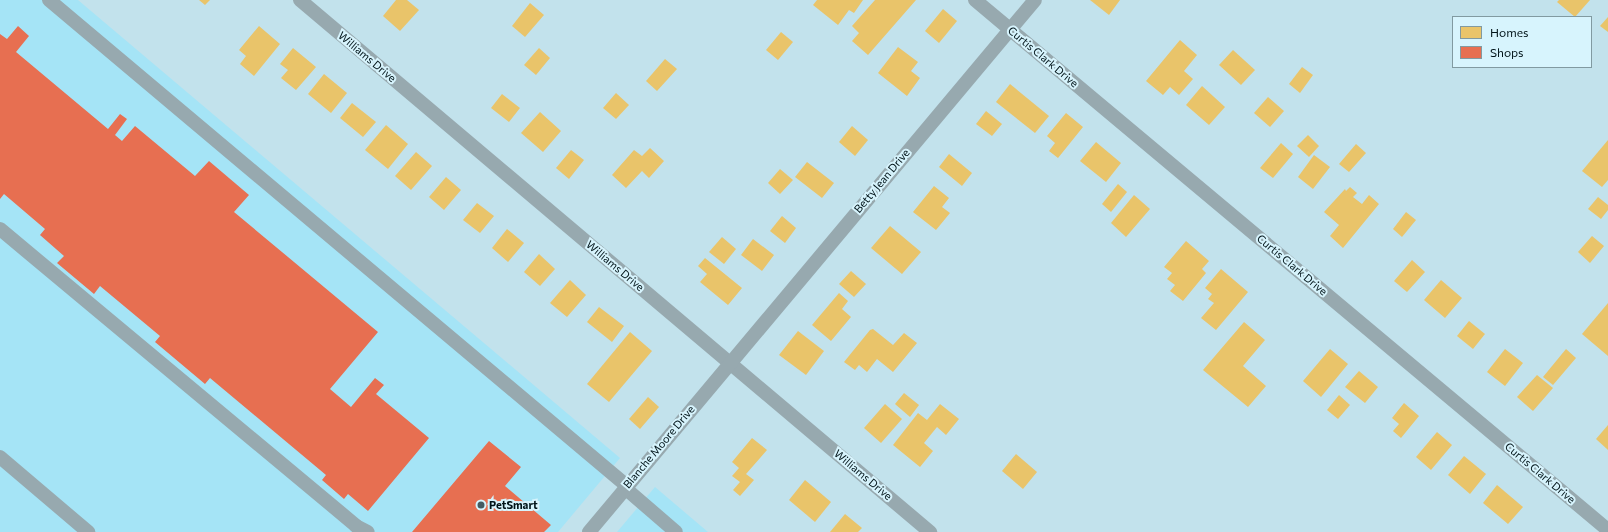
<!DOCTYPE html>
<style>
body{margin:0}
#map{position:relative;width:1608px;height:532px;overflow:hidden;background:#c2e2ec;font-family:Commissioner,sans-serif}
div>[style]{position:absolute}
[style*='--x']{left:calc(var(--x)*1px);top:calc(var(--y)*1px);width:calc(var(--w)*1px);rotate:calc(var(--a)*1deg)}
.built>*{inset:0;background:#a5e4f6}
.homes>*{inset:0;background:#e9c46a}
.shops>*{inset:0;background:#e76f51}
.minor>*{height:14px;margin:-7px;padding:0 7px;transform-origin:7px;border-radius:7px;background:#97a9af}
.dots>*{width:11px;height:11px;translate:-50% -50%;box-sizing:border-box;border:2px solid #d7f4fd;border-radius:50%}
span{translate:-50% -50%;white-space:nowrap;text-align:center;line-height:1.15;-webkit-text-stroke:4px #d7f4fd;paint-order:stroke}
.street-label{font-size:11px;color:#001318}
.poi-label{font-size:11px;color:#001318;font-weight:700}
.left{translate:0 -50%;text-align:left}
.legend{position:absolute;left:1452px;top:16px;width:140px;height:52px;box-sizing:border-box;background:#d7f4fd;border:1px solid #819aa1;margin:0;padding:5px 7px;list-style:none;font-size:12px;color:#001318}
.legend li{display:flex;align-items:center;gap:8px;height:20px}
.legend b{width:20px;border:1px solid #819aa1}
</style>
<div id="map">
<div class="built">
<div style="clip-path:polygon(0 0,78px 0,620px 458px,558px 532px,0 532px)"></div>
<div style="clip-path:polygon(655px 487px,708px 532px,617px 532px)"></div>
</div>
<div class="homes">
<div style="clip-path:polygon(199px 0,210px 0,205px 5px)"></div>
<div style="clip-path:polygon(396px 0,407px 0,419px 10px,400px 31px,383px 16px)"></div>
<div style="clip-path:polygon(817px 0,863px 0,854px 13px,849px 10px,838px 25px,813px 5px)"></div>
<div style="clip-path:polygon(875px 0,916px 0,868px 55px,852px 41px,859px 33px,852px 26px)"></div>
<div style="clip-path:polygon(1090px 0,1120px 0,1109px 15px)"></div>
<div style="clip-path:polygon(1559px 0,1590px 0,1575px 17px,1557px 2px)"></div>
<div style="clip-path:polygon(530px 3px,544px 15px,525px 37px,512px 26px)"></div>
<div style="clip-path:polygon(943px 9px,957px 21px,939px 43px,925px 31px)"></div>
<div style="clip-path:polygon(1608px 17px,1608px 32px,1600px 26px)"></div>
<div style="clip-path:polygon(259px 26px,280px 44px,254px 76px,240px 64px,246px 56px,239px 50px)"></div>
<div style="clip-path:polygon(781px 32px,793px 42px,778px 60px,766px 50px)"></div>
<div style="clip-path:polygon(1180px 40px,1197px 55px,1184px 71px,1193px 79px,1179px 95px,1170px 87px,1163px 95px,1146px 81px)"></div>
<div style="clip-path:polygon(898px 47px,918px 62px,911px 71px,920px 78px,907px 96px,878px 73px)"></div>
<div style="clip-path:polygon(293px 48px,316px 67px,296px 90px,281px 78px,288px 70px,280px 64px)"></div>
<div style="clip-path:polygon(539px 48px,550px 58px,536px 75px,524px 65px)"></div>
<div style="clip-path:polygon(1233px 50px,1255px 70px,1241px 85px,1219px 65px)"></div>
<div style="clip-path:polygon(665px 59px,677px 69px,657px 91px,646px 81px)"></div>
<div style="clip-path:polygon(1302px 67px,1313px 75px,1300px 93px,1289px 84px)"></div>
<div style="clip-path:polygon(324px 74px,347px 93px,331px 113px,308px 94px)"></div>
<div style="clip-path:polygon(1010px 84px,1049px 116px,1035px 133px,996px 102px)"></div>
<div style="clip-path:polygon(1202px 86px,1225px 107px,1209px 125px,1186px 105px)"></div>
<div style="clip-path:polygon(616px 93px,629px 105px,616px 119px,603px 108px)"></div>
<div style="clip-path:polygon(502px 94px,520px 108px,509px 122px,491px 108px)"></div>
<div style="clip-path:polygon(1268px 97px,1284px 111px,1270px 127px,1254px 113px)"></div>
<div style="clip-path:polygon(352px 103px,376px 122px,363px 137px,340px 118px)"></div>
<div style="clip-path:polygon(986px 111px,1002px 124px,992px 136px,976px 124px)"></div>
<div style="clip-path:polygon(540px 112px,561px 131px,543px 152px,521px 133px)"></div>
<div style="clip-path:polygon(1066px 113px,1083px 127px,1058px 158px,1049px 151px,1055px 143px,1047px 136px)"></div>
<div style="clip-path:polygon(386px 125px,408px 144px,388px 169px,365px 150px)"></div>
<div style="clip-path:polygon(852px 126px,868px 140px,855px 156px,839px 142px)"></div>
<div style="clip-path:polygon(1308px 135px,1319px 146px,1309px 157px,1297px 146px)"></div>
<div style="clip-path:polygon(1608px 140px,1608px 180px,1602px 187px,1582px 171px)"></div>
<div style="clip-path:polygon(1096px 142px,1121px 163px,1106px 182px,1080px 161px)"></div>
<div style="clip-path:polygon(1281px 143px,1293px 154px,1273px 178px,1260px 168px)"></div>
<div style="clip-path:polygon(1356px 144px,1366px 153px,1349px 172px,1339px 164px)"></div>
<div style="clip-path:polygon(650px 148px,664px 161px,649px 178px,642px 171px,626px 188px,612px 175px,634px 150px,642px 156px)"></div>
<div style="clip-path:polygon(571px 150px,584px 160px,569px 179px,556px 168px)"></div>
<div style="clip-path:polygon(416px 152px,432px 166px,411px 190px,395px 176px)"></div>
<div style="clip-path:polygon(949px 154px,972px 173px,962px 186px,939px 167px)"></div>
<div style="clip-path:polygon(1314px 155px,1330px 167px,1313px 189px,1298px 177px)"></div>
<div style="clip-path:polygon(807px 162px,834px 183px,822px 198px,795px 177px)"></div>
<div style="clip-path:polygon(780px 169px,793px 180px,780px 194px,768px 183px)"></div>
<div style="clip-path:polygon(446px 177px,461px 190px,444px 210px,429px 197px)"></div>
<div style="clip-path:polygon(1118px 184px,1127px 192px,1111px 212px,1102px 204px)"></div>
<div style="clip-path:polygon(934px 186px,949px 198px,942px 207px,950px 213px,936px 230px,913px 212px)"></div>
<div style="clip-path:polygon(1350px 187px,1357px 193px,1353px 197px,1362px 204px,1369px 195px,1379px 204px,1343px 248px,1330px 236px,1339px 225px,1324px 212px,1345px 189px,1346px 191px)"></div>
<div style="clip-path:polygon(1134px 195px,1150px 209px,1126px 237px,1111px 223px)"></div>
<div style="clip-path:polygon(1598px 197px,1608px 205px,1608px 210px,1601px 219px,1588px 209px)"></div>
<div style="clip-path:polygon(477px 203px,494px 216px,480px 233px,463px 220px)"></div>
<div style="clip-path:polygon(1406px 212px,1416px 220px,1402px 237px,1393px 229px)"></div>
<div style="clip-path:polygon(782px 216px,796px 228px,785px 243px,770px 231px)"></div>
<div style="clip-path:polygon(890px 226px,921px 252px,902px 274px,871px 248px)"></div>
<div style="clip-path:polygon(507px 229px,524px 243px,508px 262px,492px 248px)"></div>
<div style="clip-path:polygon(1592px 236px,1604px 246px,1590px 263px,1578px 252px)"></div>
<div style="clip-path:polygon(722px 237px,736px 249px,724px 264px,709px 252px)"></div>
<div style="clip-path:polygon(753px 239px,774px 255px,762px 271px,741px 255px)"></div>
<div style="clip-path:polygon(1186px 241px,1209px 261px,1202px 269px,1206px 273px,1183px 301px,1170px 291px,1175px 285px,1167px 279px,1172px 273px,1164px 267px)"></div>
<div style="clip-path:polygon(539px 254px,555px 269px,540px 286px,524px 272px)"></div>
<div style="clip-path:polygon(705px 258px,742px 288px,728px 305px,700px 282px,707px 274px,698px 266px)"></div>
<div style="clip-path:polygon(1412px 260px,1425px 272px,1407px 292px,1394px 281px)"></div>
<div style="clip-path:polygon(1221px 269px,1248px 292px,1216px 330px,1201px 318px,1214px 303px,1208px 299px,1212px 294px,1205px 288px)"></div>
<div style="clip-path:polygon(851px 271px,866px 284px,854px 297px,839px 284px)"></div>
<div style="clip-path:polygon(570px 280px,586px 295px,567px 317px,550px 303px)"></div>
<div style="clip-path:polygon(1441px 280px,1462px 298px,1445px 318px,1424px 300px)"></div>
<div style="clip-path:polygon(839px 293px,848px 301px,842px 309px,851px 317px,831px 341px,812px 325px)"></div>
<div style="clip-path:polygon(1608px 303px,1608px 356px,1582px 334px)"></div>
<div style="clip-path:polygon(599px 307px,624px 326px,612px 342px,587px 322px)"></div>
<div style="clip-path:polygon(1469px 321px,1485px 334px,1473px 349px,1457px 336px)"></div>
<div style="clip-path:polygon(1244px 322px,1265px 340px,1243px 366px,1266px 386px,1248px 407px,1203px 370px)"></div>
<div style="clip-path:polygon(873px 329px,893px 345px,904px 333px,917px 343px,893px 372px,877px 359px,867px 372px,859px 365px,855px 370px,844px 362px,870px 330px)"></div>
<div style="clip-path:polygon(798px 331px,824px 351px,806px 375px,779px 355px)"></div>
<div style="clip-path:polygon(630px 332px,652px 351px,609px 402px,587px 384px)"></div>
<div style="clip-path:polygon(1330px 349px,1348px 364px,1321px 397px,1303px 381px)"></div>
<div style="clip-path:polygon(1505px 349px,1523px 363px,1505px 386px,1487px 372px)"></div>
<div style="clip-path:polygon(1566px 349px,1576px 358px,1553px 385px,1543px 377px)"></div>
<div style="clip-path:polygon(1359px 371px,1378px 387px,1365px 403px,1345px 387px)"></div>
<div style="clip-path:polygon(1537px 375px,1553px 388px,1533px 411px,1517px 397px)"></div>
<div style="clip-path:polygon(904px 393px,919px 405px,910px 417px,895px 404px)"></div>
<div style="clip-path:polygon(1339px 395px,1350px 405px,1338px 419px,1327px 410px)"></div>
<div style="clip-path:polygon(648px 397px,659px 407px,640px 429px,629px 419px)"></div>
<div style="clip-path:polygon(1404px 403px,1419px 416px,1401px 438px,1393px 431px,1399px 424px,1392px 418px)"></div>
<div style="clip-path:polygon(885px 404px,902px 419px,881px 443px,864px 428px)"></div>
<div style="clip-path:polygon(940px 404px,959px 419px,946px 435px,937px 427px,924px 443px,933px 451px,920px 467px,893px 445px,918px 413px,927px 420px)"></div>
<div style="clip-path:polygon(1608px 425px,1608px 450px,1596px 439px)"></div>
<div style="clip-path:polygon(1437px 432px,1452px 445px,1431px 470px,1416px 457px)"></div>
<div style="clip-path:polygon(752px 438px,767px 450px,746px 474px,754px 480px,740px 496px,733px 490px,740px 482px,732px 476px,739px 468px,732px 462px)"></div>
<div style="clip-path:polygon(1016px 454px,1037px 472px,1023px 489px,1002px 471px)"></div>
<div style="clip-path:polygon(1464px 456px,1486px 474px,1470px 494px,1448px 475px)"></div>
<div style="clip-path:polygon(805px 480px,831px 502px,815px 522px,789px 500px)"></div>
<div style="clip-path:polygon(1497px 485px,1523px 507px,1508px 524px,1483px 503px)"></div>
<div style="clip-path:polygon(845px 514px,862px 528px,858px 532px,830px 532px)"></div>
</div>
<div class="shops">
<div style="clip-path:polygon(18px 26px,29px 36px,16px 52px,108px 129px,120px 114px,127px 119px,115px 135px,122px 141px,135px 126px,195px 176px,209px 161px,249px 195px,234px 212px,378px 332px,330px 389px,351px 407px,375px 378px,384px 385px,376px 394px,429px 438px,368px 511px,348px 494px,344px 499px,322px 480px,326px 475px,210px 378px,205px 384px,155px 342px,160px 336px,100px 286px,94px 294px,57px 263px,64px 256px,40px 235px,45px 229px,4px 194px,0 199px,0 34px,7px 39px)"></div>
<div style="clip-path:polygon(489px 441px,521px 467px,505px 486px,551px 525px,544px 532px,412px 532px)"></div>
</div>
<div class="minor">
<div style="--x:49;--y:0;--w:755;--a:40.06"></div>
<div style="--x:300;--y:0;--w:825;--a:40.18"></div>
<div style="--x:975;--y:0;--w:826;--a:39.94"></div>
<div style="--x:0;--y:229;--w:464;--a:39.8"></div>
<div style="--x:356;--y:526;--w:13;--a:27"></div>
<div style="--x:0;--y:457;--w:116;--a:40.4"></div>
<div style="--x:625;--y:488;--w:67;--a:40.8"></div>
<div style="--x:589;--y:532;--w:694;--a:-50.03"></div>
</div>
<div class="dots">
<div style="left:481px;top:505px;background:#445b62"></div>
</div>
<div class="street-label">
<span style="left:367px;top:57px;rotate:40deg">Williams Drive</span>
<span style="left:1043px;top:57px;rotate:40deg">Curtis Clark Drive</span>
<span style="left:882px;top:181px;rotate:-50deg">Betty Jean Drive</span>
<span style="left:1292px;top:265px;rotate:40deg">Curtis Clark Drive</span>
<span style="left:615px;top:266px;rotate:40deg">Williams Drive</span>
<span style="left:659px;top:447px;rotate:-50deg">Blanche Moore Drive</span>
<span style="left:1540px;top:473px;rotate:40deg">Curtis Clark Drive</span>
<span style="left:863px;top:475px;rotate:40deg">Williams Drive</span>
</div>
<div class="poi-label">
<span class="left" style="left:489px;top:505px">PetSmart</span>
</div>
<ul class="legend">
<li><b style="height:11px;background:#e9c46a"></b>Homes</li>
<li><b style="height:11px;background:#e76f51"></b>Shops</li>
</ul>
</div>
